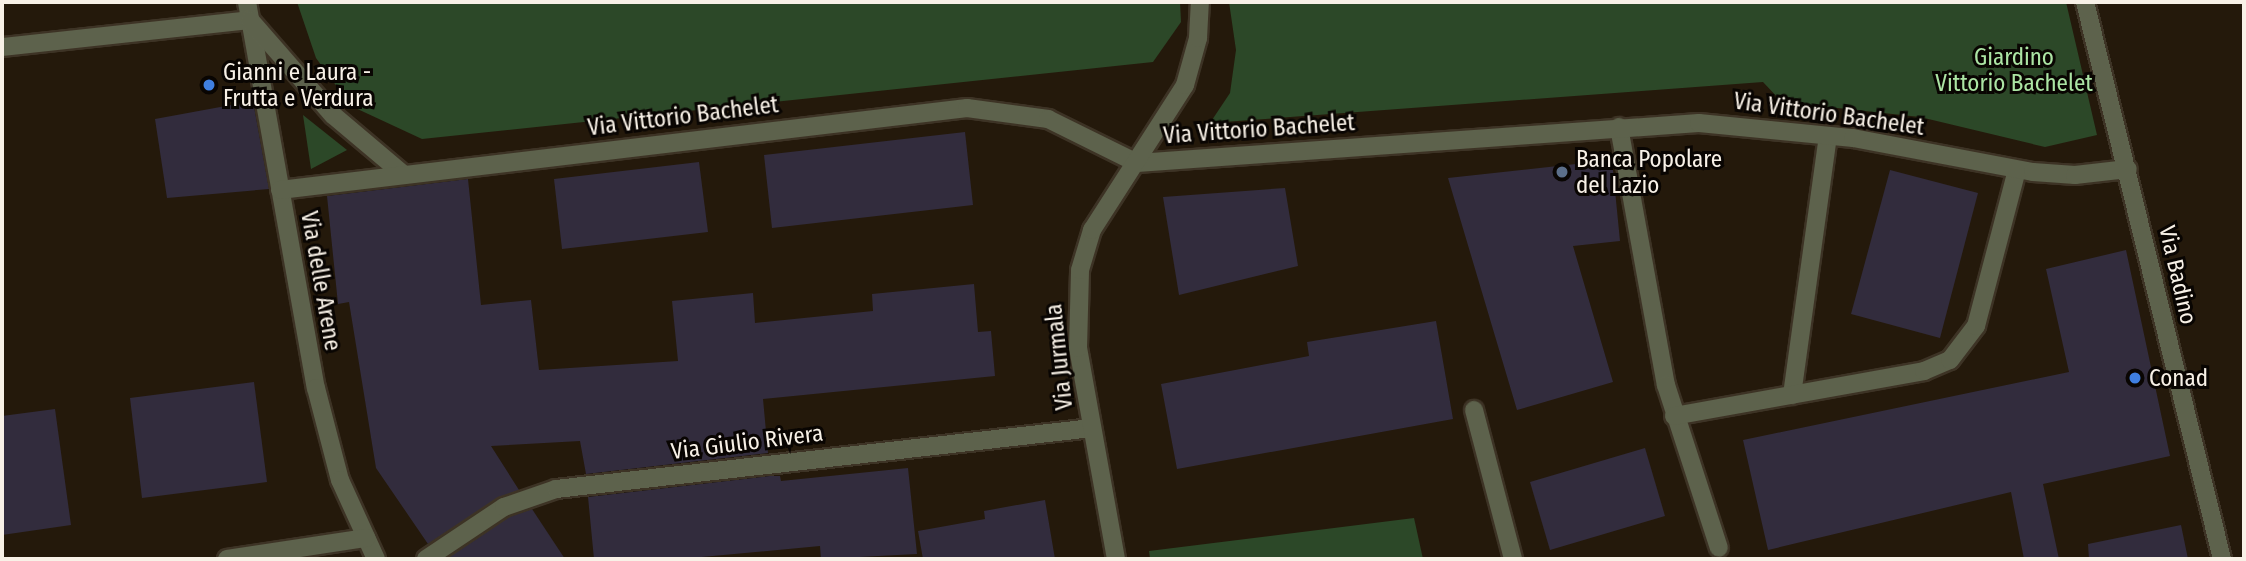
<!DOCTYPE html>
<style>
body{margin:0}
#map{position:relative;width:2246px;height:561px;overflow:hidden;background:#24190b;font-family:"Fira Sans Condensed",sans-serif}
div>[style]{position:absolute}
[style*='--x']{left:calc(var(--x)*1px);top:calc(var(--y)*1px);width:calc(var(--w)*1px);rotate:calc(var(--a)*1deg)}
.green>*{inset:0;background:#2c4828}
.building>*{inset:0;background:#322c3d}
.roads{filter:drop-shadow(2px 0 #3d3325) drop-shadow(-2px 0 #3d3325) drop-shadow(0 2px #3d3325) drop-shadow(0 -2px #3d3325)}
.service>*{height:18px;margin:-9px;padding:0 9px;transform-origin:9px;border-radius:9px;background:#5d624c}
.minor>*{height:18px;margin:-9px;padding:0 9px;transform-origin:9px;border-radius:9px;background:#5d624c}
.tertiary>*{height:18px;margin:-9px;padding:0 9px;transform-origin:9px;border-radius:9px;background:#5d624c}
.dots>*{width:19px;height:19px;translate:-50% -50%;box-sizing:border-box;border:4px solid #090502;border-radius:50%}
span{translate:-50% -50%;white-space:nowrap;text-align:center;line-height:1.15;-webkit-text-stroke:6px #090502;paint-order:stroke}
.park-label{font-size:23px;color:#ace5a4}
.poi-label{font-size:23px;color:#f8f1e7}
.left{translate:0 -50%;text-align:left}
.street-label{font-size:23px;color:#f8f1e7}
.frame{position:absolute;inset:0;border:4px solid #f8f1e7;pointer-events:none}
</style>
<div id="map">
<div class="green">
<div style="clip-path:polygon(297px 2px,1180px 2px,1181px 22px,1153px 62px,422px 139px,351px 106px,316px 58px)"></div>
<div style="clip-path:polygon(1229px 2px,2066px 2px,2097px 135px,2045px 147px,1920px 117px,1782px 102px,1763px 82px,1210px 123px,1230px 93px,1236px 50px)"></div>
<div style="clip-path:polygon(303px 115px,347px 150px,311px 169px)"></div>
<div style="clip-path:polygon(1414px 518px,1423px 559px,1150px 559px,1149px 551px)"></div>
</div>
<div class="building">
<div style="clip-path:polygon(253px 101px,269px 189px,167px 198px,155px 119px)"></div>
<div style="clip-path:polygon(965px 132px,973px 205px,772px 228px,764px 155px)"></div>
<div style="clip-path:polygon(1612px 160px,1620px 241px,1573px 246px,1613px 382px,1517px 410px,1448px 178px)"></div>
<div style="clip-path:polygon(699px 162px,708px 232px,562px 249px,554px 179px)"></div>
<div style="clip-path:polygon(1890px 170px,1978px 193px,1940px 338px,1851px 314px)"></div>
<div style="clip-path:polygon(468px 179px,481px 305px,531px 300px,539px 370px,678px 361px,672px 301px,753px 293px,755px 323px,873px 311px,872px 294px,974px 284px,978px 332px,991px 331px,995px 376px,763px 399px,768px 453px,586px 474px,580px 441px,491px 446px,519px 490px,498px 498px,428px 544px,376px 468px,349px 302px,338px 304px,327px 196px)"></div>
<div style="clip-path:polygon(1285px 188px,1298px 266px,1179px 295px,1163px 197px)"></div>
<div style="clip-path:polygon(2126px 250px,2170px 456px,2043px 484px,2059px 559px,2024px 559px,2011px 492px,1768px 550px,1743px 440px,2069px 372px,2046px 269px)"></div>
<div style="clip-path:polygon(1436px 321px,1453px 419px,1177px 469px,1161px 384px,1309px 356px,1307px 342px)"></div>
<div style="clip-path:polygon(254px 382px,267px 482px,142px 498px,130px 398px)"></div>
<div style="clip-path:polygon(55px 409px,71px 525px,2px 535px,2px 416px)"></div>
<div style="clip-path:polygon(1645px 448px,1665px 516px,1550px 550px,1530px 482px)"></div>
<div style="clip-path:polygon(908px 468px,917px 554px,821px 559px,820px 546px,680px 559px,594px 559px,588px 497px,770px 476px,780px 476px,781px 481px)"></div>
<div style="clip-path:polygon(1045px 500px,1055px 559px,923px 559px,918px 531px,985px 519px,984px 511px)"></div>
<div style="clip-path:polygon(532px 509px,565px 559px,446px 559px,509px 517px)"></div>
<div style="clip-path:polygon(2181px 525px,2188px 559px,2089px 559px,2088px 544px)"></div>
</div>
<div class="roads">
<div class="service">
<div style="--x:1619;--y:127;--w:262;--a:79.7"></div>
<div style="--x:1666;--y:385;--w:171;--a:72"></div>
<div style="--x:1792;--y:395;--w:261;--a:-82.1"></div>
<div style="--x:1674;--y:416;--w:254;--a:-10.2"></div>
<div style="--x:1924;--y:371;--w:28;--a:-23"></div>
<div style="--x:1950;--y:360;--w:43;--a:-52.6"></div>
<div style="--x:1976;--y:326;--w:161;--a:-75.3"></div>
</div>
<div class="minor">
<div style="--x:247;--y:2;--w:392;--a:79.9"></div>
<div style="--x:316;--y:388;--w:95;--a:75.4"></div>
<div style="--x:340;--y:480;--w:87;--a:65.5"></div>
<div style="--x:2;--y:47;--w:249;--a:-6.2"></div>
<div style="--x:250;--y:20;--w:126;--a:48.9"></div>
<div style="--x:333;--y:115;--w:92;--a:40.1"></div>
<div style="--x:280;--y:190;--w:692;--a:-6.81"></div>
<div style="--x:967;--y:108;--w:82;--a:7.7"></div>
<div style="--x:1048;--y:119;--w:99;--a:26.3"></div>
<div style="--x:1137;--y:163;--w:563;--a:-4.07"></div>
<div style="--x:1699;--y:123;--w:155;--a:5.6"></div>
<div style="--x:1853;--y:138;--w:183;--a:10.7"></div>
<div style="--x:2033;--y:172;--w:42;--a:4.1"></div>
<div style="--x:2075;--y:175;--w:53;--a:-6.5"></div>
<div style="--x:1474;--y:410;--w:154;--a:75.3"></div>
<div style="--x:227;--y:559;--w:141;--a:-8.6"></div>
<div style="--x:426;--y:559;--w:94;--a:-33.7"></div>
<div style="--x:504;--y:507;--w:55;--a:-19.1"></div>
<div style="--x:556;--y:489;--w:539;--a:-6.49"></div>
<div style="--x:1116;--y:559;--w:214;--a:-100.2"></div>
<div style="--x:1078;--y:348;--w:78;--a:-88.5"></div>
<div style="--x:1080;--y:270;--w:42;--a:-73.3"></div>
<div style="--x:1092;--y:230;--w:172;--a:-57.3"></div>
<div style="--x:1185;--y:85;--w:49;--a:-74.5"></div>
<div style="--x:1198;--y:38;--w:36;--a:-87"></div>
</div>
<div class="tertiary">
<div style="--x:2085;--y:2;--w:574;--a:76.18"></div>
</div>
</div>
<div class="dots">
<div style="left:209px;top:85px;background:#3f7fe0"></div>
<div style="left:1562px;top:172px;background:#5c6f8a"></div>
<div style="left:2135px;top:378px;background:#3f7fe0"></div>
</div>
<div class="park-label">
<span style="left:2014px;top:70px">Giardino<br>Vittorio Bachelet</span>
</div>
<div class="poi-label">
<span class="left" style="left:223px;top:85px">Gianni e Laura -<br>Frutta e Verdura</span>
<span class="left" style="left:1576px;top:172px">Banca Popolare<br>del Lazio</span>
<span class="left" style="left:2149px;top:378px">Conad</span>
</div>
<div class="street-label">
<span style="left:1829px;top:114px;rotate:8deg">Via Vittorio Bachelet</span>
<span style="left:683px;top:116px;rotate:-7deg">Via Vittorio Bachelet</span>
<span style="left:1259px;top:129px;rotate:-4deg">Via Vittorio Bachelet</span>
<span style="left:2178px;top:275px;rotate:77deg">Via Badino</span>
<span style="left:321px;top:281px;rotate:80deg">Via delle Arene</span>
<span style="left:1059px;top:357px;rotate:-96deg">Via Jurmala</span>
<span style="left:747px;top:442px;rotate:-7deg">Via Giulio Rivera</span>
</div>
<div class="frame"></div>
</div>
